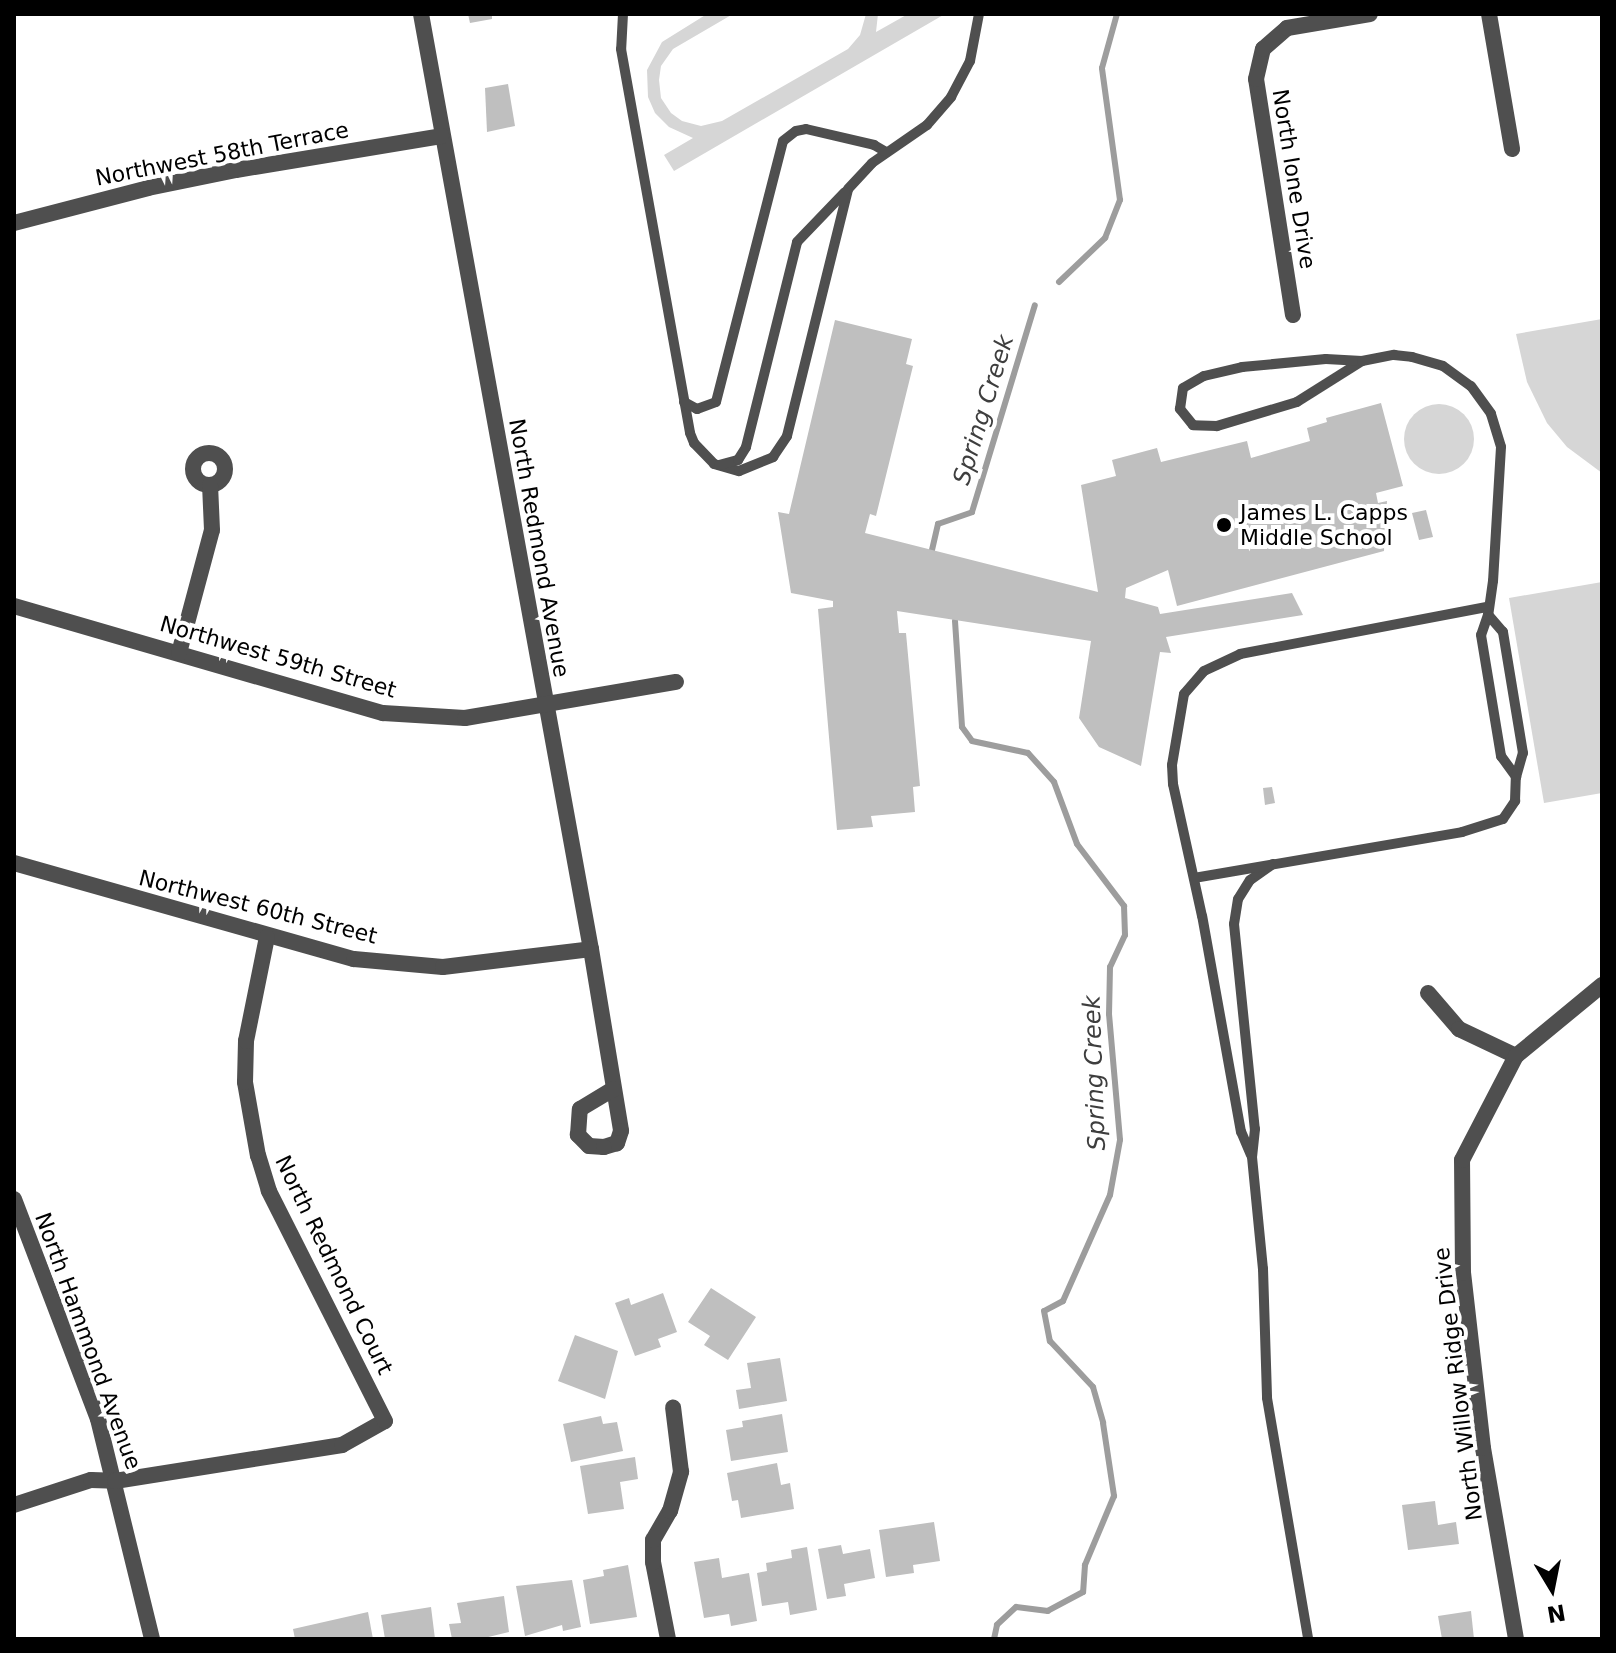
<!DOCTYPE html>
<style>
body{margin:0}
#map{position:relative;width:1616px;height:1653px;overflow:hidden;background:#fff;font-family:"DejaVu Sans",sans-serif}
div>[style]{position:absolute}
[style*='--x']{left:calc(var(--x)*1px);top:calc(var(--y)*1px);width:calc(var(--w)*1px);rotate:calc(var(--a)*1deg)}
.green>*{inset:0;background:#d6d6d6}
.round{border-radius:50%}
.stream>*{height:6px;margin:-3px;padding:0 3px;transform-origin:3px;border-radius:3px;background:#9d9d9d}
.building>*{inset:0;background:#bfbfbf}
.service>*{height:10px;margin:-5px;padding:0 5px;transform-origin:5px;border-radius:5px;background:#4f4f4f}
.minor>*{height:16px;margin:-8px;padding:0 8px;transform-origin:8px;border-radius:8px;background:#4f4f4f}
.minor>.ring{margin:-8px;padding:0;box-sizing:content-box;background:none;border:16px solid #4f4f4f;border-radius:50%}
.dots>*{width:22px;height:22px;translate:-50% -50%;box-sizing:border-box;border:4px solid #fff;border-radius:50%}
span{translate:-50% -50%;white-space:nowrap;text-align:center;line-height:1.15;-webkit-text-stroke:8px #fff;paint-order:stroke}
.street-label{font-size:22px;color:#000}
.poi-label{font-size:22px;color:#000}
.left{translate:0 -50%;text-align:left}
.water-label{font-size:24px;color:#3e3e3e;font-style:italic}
.frame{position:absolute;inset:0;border:16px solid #000;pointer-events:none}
.north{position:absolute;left:1512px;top:1549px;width:80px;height:80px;-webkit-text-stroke:6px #fff;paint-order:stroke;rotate:170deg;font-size:22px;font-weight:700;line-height:32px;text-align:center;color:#000}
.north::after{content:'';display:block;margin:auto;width:28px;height:36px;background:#000;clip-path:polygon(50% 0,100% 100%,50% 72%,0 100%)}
</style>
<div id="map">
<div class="green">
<div style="clip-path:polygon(707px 14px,733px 14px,673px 49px,661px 66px,659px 80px,661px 98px,671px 113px,682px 121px,701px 126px,722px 121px,848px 49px,860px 35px,866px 14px,878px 14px,876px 32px,908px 14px,945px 14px,674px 171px,664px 155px,693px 138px,669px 127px,655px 113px,648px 97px,647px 70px,662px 42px)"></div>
<div style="clip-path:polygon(1602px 319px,1602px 473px,1567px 447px,1547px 423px,1527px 382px,1516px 334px)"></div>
<div class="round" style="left:1404px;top:404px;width:70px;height:70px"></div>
<div style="clip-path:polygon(1602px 582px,1602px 793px,1544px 803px,1509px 598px)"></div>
</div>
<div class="stream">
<div style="--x:1059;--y:282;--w:64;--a:-43.7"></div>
<div style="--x:1105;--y:238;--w:41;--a:-68.5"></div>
<div style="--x:1120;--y:200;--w:133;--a:-97.8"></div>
<div style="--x:1102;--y:68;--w:56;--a:-74.5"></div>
<div style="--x:932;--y:550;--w:27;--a:-77"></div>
<div style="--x:938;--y:524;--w:36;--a:-19"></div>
<div style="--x:972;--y:512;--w:216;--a:-73.1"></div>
<div style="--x:955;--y:621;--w:106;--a:86.2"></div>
<div style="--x:962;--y:727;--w:17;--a:54"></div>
<div style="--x:972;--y:741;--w:57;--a:12.1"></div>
<div style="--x:1028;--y:753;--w:39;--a:48"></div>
<div style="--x:1054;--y:782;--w:66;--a:69.6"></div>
<div style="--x:1077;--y:844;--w:78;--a:52.8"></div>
<div style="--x:1124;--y:906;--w:29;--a:88"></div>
<div style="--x:1125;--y:935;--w:35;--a:115"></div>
<div style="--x:1110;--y:967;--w:47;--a:91.2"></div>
<div style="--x:1109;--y:1014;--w:126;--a:85"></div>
<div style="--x:1120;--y:1140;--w:56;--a:100.3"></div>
<div style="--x:1110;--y:1195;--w:116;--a:113.9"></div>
<div style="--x:1063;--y:1301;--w:21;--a:152"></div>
<div style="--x:1044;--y:1311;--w:31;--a:79"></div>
<div style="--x:1050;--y:1341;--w:63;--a:46.9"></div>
<div style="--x:1093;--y:1387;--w:37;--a:74"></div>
<div style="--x:1103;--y:1423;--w:74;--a:81.4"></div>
<div style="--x:1114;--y:1496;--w:75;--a:112.8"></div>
<div style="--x:1085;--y:1565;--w:27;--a:94"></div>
<div style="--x:1083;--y:1592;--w:40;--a:152"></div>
<div style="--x:1048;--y:1611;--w:32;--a:-173"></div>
<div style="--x:1016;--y:1607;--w:26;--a:137"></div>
<div style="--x:997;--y:1625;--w:14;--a:102"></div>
</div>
<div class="building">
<div style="clip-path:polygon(468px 14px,492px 14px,492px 19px,470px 23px)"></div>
<div style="clip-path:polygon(508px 84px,515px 126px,487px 132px,485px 88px)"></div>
<div style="clip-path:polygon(835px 320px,912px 339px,906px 364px,913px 366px,876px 516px,870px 514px,865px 533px,1098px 592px,1081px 485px,1116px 476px,1112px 460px,1157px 448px,1161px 462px,1247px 441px,1251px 458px,1310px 441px,1307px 428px,1327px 422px,1326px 418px,1381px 403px,1403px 486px,1376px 493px,1378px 503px,1387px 501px,1384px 551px,1177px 606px,1168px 570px,1126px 588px,1125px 598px,1158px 607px,1160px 614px,1292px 593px,1303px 615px,1166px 637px,1171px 653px,1160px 652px,1141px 766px,1099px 747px,1079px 718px,1091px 641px,897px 611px,899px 633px,906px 633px,920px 786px,913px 787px,915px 812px,871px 816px,873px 827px,837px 830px,818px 609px,833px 607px,833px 601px,791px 593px,778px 512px,789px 514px)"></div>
<div style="clip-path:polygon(1426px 510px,1433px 537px,1419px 540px,1412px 513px)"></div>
<div style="clip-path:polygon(1272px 787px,1275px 803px,1265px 805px,1263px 788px)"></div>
<div style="clip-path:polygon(711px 1288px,756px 1317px,728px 1360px,704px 1345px,710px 1336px,688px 1322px)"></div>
<div style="clip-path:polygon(663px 1293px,677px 1332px,658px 1339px,661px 1347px,635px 1356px,615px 1303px,629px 1298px,631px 1305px)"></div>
<div style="clip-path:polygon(575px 1335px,618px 1351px,605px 1399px,558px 1381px)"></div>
<div style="clip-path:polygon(780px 1358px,787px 1401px,739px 1409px,736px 1390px,751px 1388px,747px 1363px)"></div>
<div style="clip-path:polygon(782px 1414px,788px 1452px,731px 1461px,726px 1430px,743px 1427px,742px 1421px)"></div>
<div style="clip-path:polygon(601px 1416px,603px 1424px,617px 1422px,623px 1451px,571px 1462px,563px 1424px)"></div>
<div style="clip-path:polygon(635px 1457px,638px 1479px,620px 1482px,624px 1509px,588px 1514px,580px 1466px)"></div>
<div style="clip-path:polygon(777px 1463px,781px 1485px,790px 1483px,794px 1509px,741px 1518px,738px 1500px,732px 1501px,727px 1473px)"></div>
<div style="clip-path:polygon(1435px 1501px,1438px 1525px,1456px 1522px,1459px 1544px,1408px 1550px,1402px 1505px)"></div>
<div style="clip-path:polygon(934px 1522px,940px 1561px,913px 1565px,914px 1573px,886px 1577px,879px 1530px)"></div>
<div style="clip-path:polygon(841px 1545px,843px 1554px,870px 1549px,875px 1578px,844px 1584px,846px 1596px,827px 1599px,818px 1549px)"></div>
<div style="clip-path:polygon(807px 1547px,817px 1610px,790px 1615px,788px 1602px,762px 1606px,757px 1573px,767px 1571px,766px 1563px,792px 1558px,791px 1550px)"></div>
<div style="clip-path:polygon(719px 1558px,722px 1578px,749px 1573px,757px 1621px,731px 1626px,729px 1614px,704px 1618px,694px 1562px)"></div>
<div style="clip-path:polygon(628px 1565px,637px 1617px,590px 1624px,583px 1580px,604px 1576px,603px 1570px)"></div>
<div style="clip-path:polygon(572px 1580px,581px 1627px,563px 1631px,562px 1625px,525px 1636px,516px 1586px)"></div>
<div style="clip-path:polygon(504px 1596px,509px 1632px,480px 1639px,452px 1639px,449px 1624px,461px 1623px,457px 1603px)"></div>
<div style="clip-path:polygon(431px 1607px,435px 1639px,385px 1639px,381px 1615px)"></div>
<div style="clip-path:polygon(1471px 1611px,1474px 1639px,1442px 1639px,1438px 1616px)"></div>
<div style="clip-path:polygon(368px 1612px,373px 1639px,295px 1639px,293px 1629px)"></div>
</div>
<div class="service">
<div style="--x:623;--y:14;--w:35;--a:93"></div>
<div style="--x:621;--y:49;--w:390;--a:79.8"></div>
<div style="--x:690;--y:433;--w:11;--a:68"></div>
<div style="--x:694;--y:443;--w:29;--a:46"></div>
<div style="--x:714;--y:464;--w:26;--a:16"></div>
<div style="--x:739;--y:471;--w:37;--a:-22"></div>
<div style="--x:773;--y:457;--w:25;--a:-56"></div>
<div style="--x:787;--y:436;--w:254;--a:-76.1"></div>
<div style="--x:848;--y:189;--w:35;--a:-47"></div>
<div style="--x:872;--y:163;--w:67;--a:-34.6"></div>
<div style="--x:927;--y:125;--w:37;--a:-49"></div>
<div style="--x:951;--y:97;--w:41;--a:-62.2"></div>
<div style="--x:970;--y:61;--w:48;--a:-79.2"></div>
<div style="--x:1362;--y:361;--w:77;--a:147.8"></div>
<div style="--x:1297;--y:402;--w:84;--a:163.3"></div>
<div style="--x:1217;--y:426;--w:24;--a:-178"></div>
<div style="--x:1193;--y:425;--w:21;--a:-129"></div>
<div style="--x:1180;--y:409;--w:21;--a:-82"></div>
<div style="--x:1183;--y:388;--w:24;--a:-30"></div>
<div style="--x:1204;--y:376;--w:39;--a:-13"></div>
<div style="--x:1242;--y:367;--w:84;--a:-5.4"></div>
<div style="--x:1326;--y:359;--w:36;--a:3"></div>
<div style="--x:1362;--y:361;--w:33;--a:-11"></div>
<div style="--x:1394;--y:355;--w:18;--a:6"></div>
<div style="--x:1412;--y:357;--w:32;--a:16"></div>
<div style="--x:1443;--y:366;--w:34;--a:36"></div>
<div style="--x:1471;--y:386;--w:34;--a:54"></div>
<div style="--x:1491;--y:414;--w:34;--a:73"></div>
<div style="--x:1501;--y:447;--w:134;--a:93.4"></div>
<div style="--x:1493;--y:581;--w:34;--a:98"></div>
<div style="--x:1488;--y:615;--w:21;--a:109"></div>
<div style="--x:1481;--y:635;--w:123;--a:80.6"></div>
<div style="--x:1501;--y:756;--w:26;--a:54"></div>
<div style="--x:684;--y:402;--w:15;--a:28"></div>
<div style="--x:697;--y:409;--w:20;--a:-20"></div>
<div style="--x:716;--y:402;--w:269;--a:-75.6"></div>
<div style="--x:783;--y:141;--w:16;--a:-38"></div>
<div style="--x:796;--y:131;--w:10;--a:-11"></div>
<div style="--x:806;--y:129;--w:70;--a:13.2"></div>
<div style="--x:874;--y:145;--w:14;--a:30"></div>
<div style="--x:719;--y:465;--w:20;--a:-15"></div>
<div style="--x:738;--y:460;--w:15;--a:-58"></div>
<div style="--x:746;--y:447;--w:211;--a:-76"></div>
<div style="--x:797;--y:242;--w:69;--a:-46.2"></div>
<div style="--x:1273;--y:864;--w:28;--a:145"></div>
<div style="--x:1250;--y:880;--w:22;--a:122"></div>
<div style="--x:1238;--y:899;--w:25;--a:99"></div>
<div style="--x:1234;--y:924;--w:206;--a:84.2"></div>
<div style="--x:1255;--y:1129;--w:28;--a:96"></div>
<div style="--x:1252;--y:1157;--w:113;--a:84.4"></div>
<div style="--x:1263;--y:1269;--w:129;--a:88.2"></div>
<div style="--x:1267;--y:1398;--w:244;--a:80.3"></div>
<div style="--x:1194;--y:878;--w:272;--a:-9.7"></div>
<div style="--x:1462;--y:832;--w:43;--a:-17.6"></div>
<div style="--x:1503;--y:819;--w:22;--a:-56"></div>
<div style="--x:1515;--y:801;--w:24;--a:-88"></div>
<div style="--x:1516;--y:777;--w:25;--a:-74"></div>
<div style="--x:1523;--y:753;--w:123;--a:-99.4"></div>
<div style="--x:1503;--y:632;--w:23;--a:-131"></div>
<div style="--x:1251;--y:1155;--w:25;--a:-113"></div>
<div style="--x:1241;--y:1132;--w:219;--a:-100.2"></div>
<div style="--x:1202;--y:916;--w:135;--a:-102.4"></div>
<div style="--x:1173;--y:784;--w:19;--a:-93"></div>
<div style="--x:1172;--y:765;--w:72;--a:-80.4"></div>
<div style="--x:1184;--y:694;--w:30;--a:-49"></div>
<div style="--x:1204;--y:671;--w:40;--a:-25"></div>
<div style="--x:1240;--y:654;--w:251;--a:-10.8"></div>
</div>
<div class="minor">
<div style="--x:421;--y:14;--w:950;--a:79.7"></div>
<div style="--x:591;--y:949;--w:184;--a:80.6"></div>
<div style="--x:621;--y:1131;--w:13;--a:108"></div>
<div style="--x:617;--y:1143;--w:14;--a:163"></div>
<div style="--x:604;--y:1147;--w:15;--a:-176"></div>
<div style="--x:589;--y:1146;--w:16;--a:-135"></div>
<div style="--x:578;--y:1135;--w:26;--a:-86"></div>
<div style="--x:580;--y:1109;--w:39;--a:-31"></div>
<div style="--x:1489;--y:14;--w:137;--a:80.3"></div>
<div style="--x:14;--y:223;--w:138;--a:-14.6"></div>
<div style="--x:148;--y:188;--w:90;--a:-11.6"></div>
<div style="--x:236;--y:170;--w:208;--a:-9.4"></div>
<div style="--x:1293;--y:315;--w:239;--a:-98.9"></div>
<div style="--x:1256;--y:79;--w:31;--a:-77"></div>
<div style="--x:1263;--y:49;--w:32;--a:-41"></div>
<div style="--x:1287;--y:28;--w:84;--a:-9.6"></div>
<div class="ring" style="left:193px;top:453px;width:16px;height:16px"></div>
<div style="--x:14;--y:606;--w:384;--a:16.2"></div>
<div style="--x:383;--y:713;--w:82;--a:3.5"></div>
<div style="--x:465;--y:718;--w:214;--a:-9.7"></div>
<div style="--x:179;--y:653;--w:127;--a:-75"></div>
<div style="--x:212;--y:530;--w:45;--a:-92.5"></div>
<div style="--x:14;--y:863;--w:353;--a:15.8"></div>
<div style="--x:354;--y:959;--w:89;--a:5.1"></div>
<div style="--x:443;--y:967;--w:149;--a:-6.9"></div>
<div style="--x:1428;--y:993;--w:48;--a:49.3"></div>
<div style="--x:1459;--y:1029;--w:63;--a:25.3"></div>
<div style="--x:14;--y:1199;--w:235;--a:69.1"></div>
<div style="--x:98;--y:1419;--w:227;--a:76.2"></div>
<div style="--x:14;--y:1505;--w:81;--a:-18"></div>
<div style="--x:91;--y:1480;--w:24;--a:2"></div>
<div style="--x:115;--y:1481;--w:230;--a:-9"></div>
<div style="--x:342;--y:1445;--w:49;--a:-29.2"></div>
<div style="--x:385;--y:1421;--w:258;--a:-116.8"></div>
<div style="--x:269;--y:1191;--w:37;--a:-107"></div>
<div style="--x:258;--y:1156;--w:75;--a:-100"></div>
<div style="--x:245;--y:1082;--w:41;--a:-88.6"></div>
<div style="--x:246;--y:1041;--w:106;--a:-78.6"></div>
<div style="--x:668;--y:1639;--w:78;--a:-101"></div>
<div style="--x:653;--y:1562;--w:22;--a:-90"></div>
<div style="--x:653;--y:1540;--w:34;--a:-60"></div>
<div style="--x:670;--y:1511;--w:41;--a:-74.2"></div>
<div style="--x:681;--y:1472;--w:65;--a:-97"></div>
<div style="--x:1516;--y:1639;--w:194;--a:-99.8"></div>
<div style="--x:1483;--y:1448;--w:176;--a:-96.5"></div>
<div style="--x:1463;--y:1273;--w:113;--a:-90.5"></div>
<div style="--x:1462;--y:1160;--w:117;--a:-62.6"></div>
<div style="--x:1516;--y:1056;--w:112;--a:-39.5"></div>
</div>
<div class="dots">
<div style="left:1224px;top:525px;background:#000"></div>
</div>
<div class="street-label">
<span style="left:222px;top:154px;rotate:-11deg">Northwest 58th Terrace</span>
<span style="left:1294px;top:179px;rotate:81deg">North Ione Drive</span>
<span style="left:539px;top:548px;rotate:80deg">North Redmond Avenue</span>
<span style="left:278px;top:657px;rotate:16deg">Northwest 59th Street</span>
<span style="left:258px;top:907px;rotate:14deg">Northwest 60th Street</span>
<span style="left:334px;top:1265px;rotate:64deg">North Redmond Court</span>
<span style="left:88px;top:1341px;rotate:70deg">North Hammond Avenue</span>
<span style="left:1458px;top:1384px;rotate:-97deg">North Willow Ridge Drive</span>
</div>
<div class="poi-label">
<span class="left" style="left:1240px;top:525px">James L. Capps<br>Middle School</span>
</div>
<div class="water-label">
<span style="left:984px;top:410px;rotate:-73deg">Spring Creek</span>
<span style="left:1095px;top:1073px;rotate:-92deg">Spring Creek</span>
</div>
<div class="frame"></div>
<div class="north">N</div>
</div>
